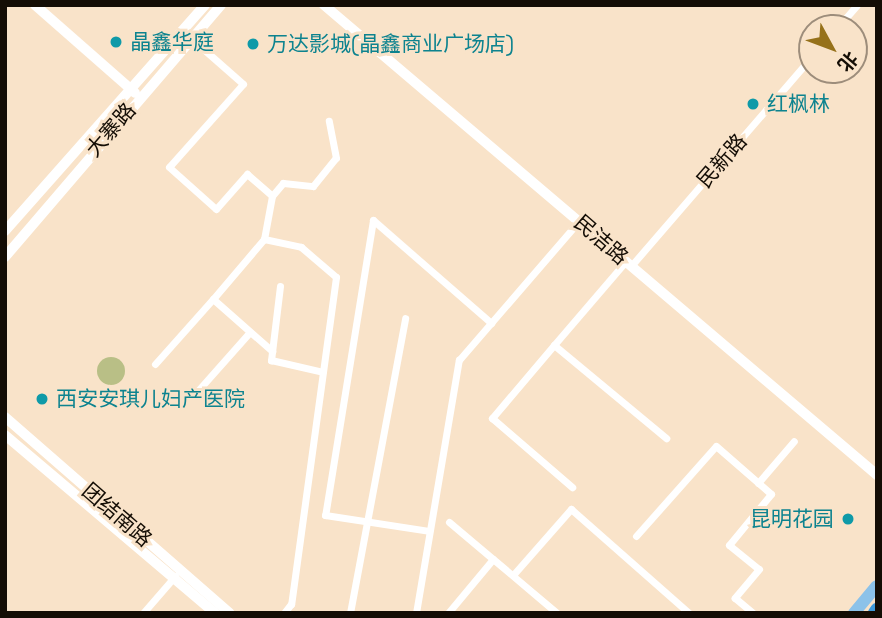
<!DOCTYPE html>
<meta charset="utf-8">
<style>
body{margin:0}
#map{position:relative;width:882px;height:618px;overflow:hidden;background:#f9e3c9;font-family:"Space Grotesk","Noto Sans SC",sans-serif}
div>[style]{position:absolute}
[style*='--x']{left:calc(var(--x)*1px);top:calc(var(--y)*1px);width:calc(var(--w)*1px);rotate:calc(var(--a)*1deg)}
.green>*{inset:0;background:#b9bf86}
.round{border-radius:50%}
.street>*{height:7px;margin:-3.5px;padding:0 3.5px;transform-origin:3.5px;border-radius:3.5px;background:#fff}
.secondary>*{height:10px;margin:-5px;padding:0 5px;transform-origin:5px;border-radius:5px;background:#fff}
.primary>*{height:12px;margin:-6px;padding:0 6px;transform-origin:6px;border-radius:6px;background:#8cc2e9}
.highway>*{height:14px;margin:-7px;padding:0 7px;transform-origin:7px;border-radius:7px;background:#3f9ada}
.dots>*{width:19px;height:19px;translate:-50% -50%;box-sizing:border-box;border:4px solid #f9e3c9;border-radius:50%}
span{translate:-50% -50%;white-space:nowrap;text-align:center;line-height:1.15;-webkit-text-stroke:6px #f9e3c9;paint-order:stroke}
.culture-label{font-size:21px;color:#0d838f}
.left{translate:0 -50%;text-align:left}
.right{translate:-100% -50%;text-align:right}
.street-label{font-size:21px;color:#140d05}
.frame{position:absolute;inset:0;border:7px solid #140d05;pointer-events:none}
.north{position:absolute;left:798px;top:14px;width:70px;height:70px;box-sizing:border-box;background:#f9e3c9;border:2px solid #9d8d7b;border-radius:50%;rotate:131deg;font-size:19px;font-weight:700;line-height:28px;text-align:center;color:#140d05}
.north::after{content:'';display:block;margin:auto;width:24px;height:32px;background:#96711a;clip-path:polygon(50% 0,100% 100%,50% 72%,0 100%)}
</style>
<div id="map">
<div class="green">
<div class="round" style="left:97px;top:357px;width:28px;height:28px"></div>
</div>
<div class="street">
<div style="--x:837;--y:28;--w:30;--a:-49"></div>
<div style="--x:192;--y:39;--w:68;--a:41.4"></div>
<div style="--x:243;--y:84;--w:111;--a:131.7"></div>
<div style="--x:169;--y:167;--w:63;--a:41.8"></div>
<div style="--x:216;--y:209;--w:47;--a:-48.5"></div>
<div style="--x:247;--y:174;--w:33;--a:41"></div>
<div style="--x:272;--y:196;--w:44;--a:100.5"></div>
<div style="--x:264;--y:239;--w:79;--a:130.4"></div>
<div style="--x:272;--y:196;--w:17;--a:-50"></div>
<div style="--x:283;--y:183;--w:30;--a:6"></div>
<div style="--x:313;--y:186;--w:36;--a:-51"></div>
<div style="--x:336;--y:158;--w:38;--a:-101"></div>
<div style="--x:373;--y:220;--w:299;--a:99.2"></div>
<div style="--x:325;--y:515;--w:105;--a:8.7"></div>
<div style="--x:373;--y:220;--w:157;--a:41.1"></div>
<div style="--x:264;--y:239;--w:38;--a:12"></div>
<div style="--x:301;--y:247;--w:46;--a:40.6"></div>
<div style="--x:336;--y:277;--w:330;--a:97.8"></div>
<div style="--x:291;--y:604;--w:11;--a:128"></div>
<div style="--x:626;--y:261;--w:111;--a:130.6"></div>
<div style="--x:554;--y:345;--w:146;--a:39.7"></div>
<div style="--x:631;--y:266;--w:277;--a:-49.2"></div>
<div style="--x:280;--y:286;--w:75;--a:96.9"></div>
<div style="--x:271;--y:360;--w:53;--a:13"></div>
<div style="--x:554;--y:345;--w:96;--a:130.3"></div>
<div style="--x:492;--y:418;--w:106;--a:40.8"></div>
<div style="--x:155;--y:364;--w:87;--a:-48.3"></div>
<div style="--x:213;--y:299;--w:79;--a:41.4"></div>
<div style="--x:194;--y:395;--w:84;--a:-48.4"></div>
<div style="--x:758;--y:483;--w:55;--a:-49.4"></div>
<div style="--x:449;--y:522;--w:57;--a:40.1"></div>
<div style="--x:636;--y:536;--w:120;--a:-48.4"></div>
<div style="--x:716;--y:446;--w:73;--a:41.1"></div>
<div style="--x:771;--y:494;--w:66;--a:129.5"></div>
<div style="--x:729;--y:545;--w:38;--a:39"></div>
<div style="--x:759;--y:569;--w:38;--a:130"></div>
<div style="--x:735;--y:598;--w:23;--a:40"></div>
<div style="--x:513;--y:575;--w:88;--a:-48.7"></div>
<div style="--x:571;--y:509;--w:157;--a:41.4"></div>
<div style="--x:143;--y:613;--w:49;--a:-49.1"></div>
<div style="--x:350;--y:613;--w:300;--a:-79.4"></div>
<div style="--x:416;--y:613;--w:257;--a:-80.4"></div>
<div style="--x:459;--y:360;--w:184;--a:-49.2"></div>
<div style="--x:448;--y:613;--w:70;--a:-50.2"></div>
<div style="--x:493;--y:559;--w:84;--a:40.2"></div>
</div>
<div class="secondary">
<div style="--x:35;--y:5;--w:133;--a:41.3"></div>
<div style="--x:324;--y:5;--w:726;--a:40.36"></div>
<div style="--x:5;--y:231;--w:302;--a:-48.5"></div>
<div style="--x:5;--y:257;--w:332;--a:-49.4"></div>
<div style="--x:5;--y:417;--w:298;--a:41.1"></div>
<div style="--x:5;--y:435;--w:275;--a:40.3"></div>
</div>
<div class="primary">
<div style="--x:854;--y:613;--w:35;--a:-50"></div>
</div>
<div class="highway">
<div style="--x:875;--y:613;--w:4;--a:-56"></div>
</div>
<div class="dots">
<div style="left:116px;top:42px;background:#0f9aa8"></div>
<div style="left:253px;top:44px;background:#0f9aa8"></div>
<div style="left:753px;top:104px;background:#0f9aa8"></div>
<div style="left:42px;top:399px;background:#0f9aa8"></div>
<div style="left:848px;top:519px;background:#0f9aa8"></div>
</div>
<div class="culture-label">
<span class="left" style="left:130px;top:42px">晶鑫华庭</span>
<span class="left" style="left:267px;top:44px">万达影城(晶鑫商业广场店)</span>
<span class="left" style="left:767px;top:104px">红枫林</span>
<span class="left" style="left:56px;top:399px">西安安琪儿妇产医院</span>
<span class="right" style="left:834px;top:519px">昆明花园</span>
</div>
<div class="street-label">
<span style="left:111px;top:130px;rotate:-49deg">大寨路</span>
<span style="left:722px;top:161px;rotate:-49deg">民新路</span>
<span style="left:601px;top:240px;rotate:41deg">民洁路</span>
<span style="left:117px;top:515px;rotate:41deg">团结南路</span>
</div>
<div class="frame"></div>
<div class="north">北</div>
</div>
